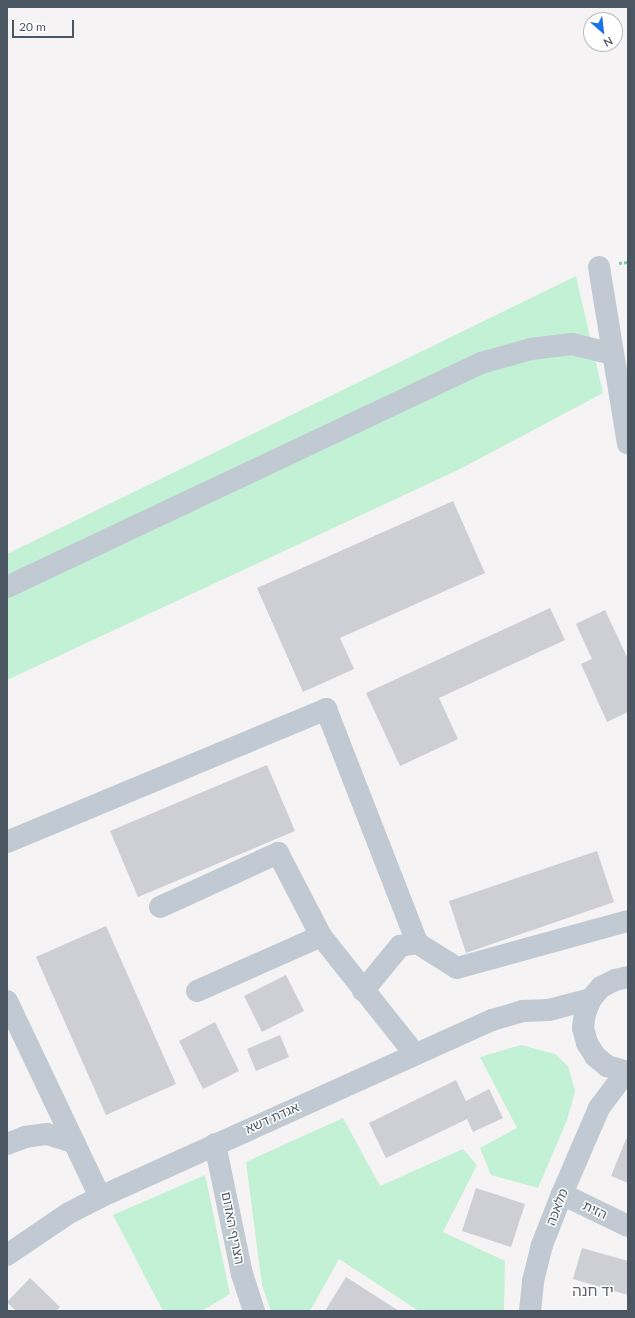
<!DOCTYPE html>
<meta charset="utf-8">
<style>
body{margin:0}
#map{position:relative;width:635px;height:1318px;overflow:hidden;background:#f5f3f3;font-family:Lato,"Noto Sans Hebrew",sans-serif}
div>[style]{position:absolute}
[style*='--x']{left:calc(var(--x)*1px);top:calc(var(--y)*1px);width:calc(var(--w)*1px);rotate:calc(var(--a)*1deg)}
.green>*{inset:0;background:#c3f1d5}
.building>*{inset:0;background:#cdcfd5}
.path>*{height:2.5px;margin-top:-1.25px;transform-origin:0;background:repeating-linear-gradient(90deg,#7ad0a6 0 3px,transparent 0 5px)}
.minor>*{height:22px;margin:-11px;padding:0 11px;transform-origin:11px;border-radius:11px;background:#c1cad2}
span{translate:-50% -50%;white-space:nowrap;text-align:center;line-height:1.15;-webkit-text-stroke:3px #fff;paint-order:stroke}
.street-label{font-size:13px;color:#4a5661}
.quarter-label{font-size:15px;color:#5f6368}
.frame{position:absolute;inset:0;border:8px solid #4a5661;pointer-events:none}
.north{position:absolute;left:583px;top:12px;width:40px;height:40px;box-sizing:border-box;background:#fff;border:1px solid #b7bbc0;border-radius:50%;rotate:152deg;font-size:11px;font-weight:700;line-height:16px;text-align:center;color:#4a5661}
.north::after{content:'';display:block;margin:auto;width:14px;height:18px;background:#1a73e8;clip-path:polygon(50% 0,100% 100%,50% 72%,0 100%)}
.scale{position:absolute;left:12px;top:20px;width:62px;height:18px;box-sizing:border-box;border:2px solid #4a5661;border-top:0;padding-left:5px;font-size:12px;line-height:14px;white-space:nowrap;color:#4a5661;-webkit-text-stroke:3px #fff;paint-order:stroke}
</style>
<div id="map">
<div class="green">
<div style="clip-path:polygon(576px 276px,603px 393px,460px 469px,7px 680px,7px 554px)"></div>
<div style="clip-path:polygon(521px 1045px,555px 1054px,568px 1066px,575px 1091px,567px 1120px,538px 1188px,491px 1175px,480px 1148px,517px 1128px,480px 1057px)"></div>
<div style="clip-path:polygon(343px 1118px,380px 1186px,463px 1149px,477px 1165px,443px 1232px,505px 1261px,504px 1311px,419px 1311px,339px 1259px,310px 1311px,271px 1311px,262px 1285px,246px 1162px)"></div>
<div style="clip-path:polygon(205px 1175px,230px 1294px,202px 1311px,163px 1311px,113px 1215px)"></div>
</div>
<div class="building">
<div style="clip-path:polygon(453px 501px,485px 573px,340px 638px,354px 669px,303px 692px,257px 588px)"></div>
<div style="clip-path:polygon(550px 608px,565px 640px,439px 698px,458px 739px,400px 766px,366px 693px)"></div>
<div style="clip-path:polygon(605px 610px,628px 659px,628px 712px,607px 722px,581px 664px,592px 659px,576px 624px)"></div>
<div style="clip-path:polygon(267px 765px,295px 831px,138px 897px,110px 831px)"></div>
<div style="clip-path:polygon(597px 851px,614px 902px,466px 953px,449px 901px)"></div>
<div style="clip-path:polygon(106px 926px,176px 1084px,106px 1115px,36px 957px)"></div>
<div style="clip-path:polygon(286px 975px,304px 1011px,262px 1032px,244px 996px)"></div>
<div style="clip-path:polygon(215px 1022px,239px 1071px,203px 1089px,179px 1041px)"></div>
<div style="clip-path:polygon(280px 1035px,289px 1057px,256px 1071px,247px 1049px)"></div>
<div style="clip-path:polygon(456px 1080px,466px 1101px,489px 1089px,503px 1118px,473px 1132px,467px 1119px,386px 1158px,369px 1123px)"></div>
<div style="clip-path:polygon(626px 1139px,628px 1139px,628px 1183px,611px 1176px)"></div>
<div style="clip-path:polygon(476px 1188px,525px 1204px,511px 1247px,462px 1231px)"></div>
<div style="clip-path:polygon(582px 1248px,628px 1261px,628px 1295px,573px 1279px)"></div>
<div style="clip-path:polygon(346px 1277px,399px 1311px,325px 1311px)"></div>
<div style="clip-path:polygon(30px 1278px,60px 1307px,56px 1311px,16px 1311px,7px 1302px)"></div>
</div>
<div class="path">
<div style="--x:619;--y:263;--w:9;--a:-6"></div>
</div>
<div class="minor">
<div style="--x:599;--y:267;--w:179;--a:80.7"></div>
<div style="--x:7;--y:587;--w:524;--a:-25.29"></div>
<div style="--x:481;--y:363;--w:52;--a:-15.6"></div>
<div style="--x:531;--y:349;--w:41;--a:-7"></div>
<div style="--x:572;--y:344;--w:42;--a:13.7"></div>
<div style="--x:7;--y:842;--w:346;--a:-22.6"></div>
<div style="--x:326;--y:709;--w:251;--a:68.7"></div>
<div style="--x:417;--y:943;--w:17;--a:170"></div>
<div style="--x:400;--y:946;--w:58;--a:129.4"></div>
<div style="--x:160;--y:907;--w:130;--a:-24.6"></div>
<div style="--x:278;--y:853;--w:93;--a:62.6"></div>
<div style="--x:321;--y:936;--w:151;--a:51.5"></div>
<div style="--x:417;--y:943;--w:47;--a:32"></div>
<div style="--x:457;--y:968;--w:177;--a:-15.4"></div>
<div style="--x:628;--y:977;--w:13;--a:167"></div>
<div style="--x:615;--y:980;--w:16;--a:153"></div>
<div style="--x:601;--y:987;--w:16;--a:130"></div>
<div style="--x:591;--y:999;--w:15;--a:113"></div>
<div style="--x:585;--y:1013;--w:15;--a:98"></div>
<div style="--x:583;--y:1028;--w:16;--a:75"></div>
<div style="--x:587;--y:1043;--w:15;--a:58"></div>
<div style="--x:595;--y:1056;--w:16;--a:40"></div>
<div style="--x:607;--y:1066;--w:22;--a:16"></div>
<div style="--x:197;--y:991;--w:136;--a:-23.9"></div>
<div style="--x:7;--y:1001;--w:217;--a:64.6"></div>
<div style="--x:7;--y:1144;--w:19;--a:-21"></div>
<div style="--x:25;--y:1137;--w:22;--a:-8"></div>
<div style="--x:47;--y:1134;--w:28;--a:17"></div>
<div style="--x:215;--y:1144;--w:133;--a:78.3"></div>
<div style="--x:242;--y:1274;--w:39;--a:72"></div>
<div style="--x:562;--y:1194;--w:73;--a:25.9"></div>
<div style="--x:7;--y:1255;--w:75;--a:-34.1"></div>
<div style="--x:69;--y:1213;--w:35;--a:-27"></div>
<div style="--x:100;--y:1197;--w:430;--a:-24.3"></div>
<div style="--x:492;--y:1020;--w:32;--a:-16"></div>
<div style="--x:523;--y:1011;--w:26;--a:-2"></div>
<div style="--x:549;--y:1010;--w:43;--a:-14.7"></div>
<div style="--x:530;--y:1311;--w:30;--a:-84"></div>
<div style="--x:533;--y:1281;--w:37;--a:-76"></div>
<div style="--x:542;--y:1245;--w:55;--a:-68.6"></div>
<div style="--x:562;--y:1194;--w:94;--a:-66.7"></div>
<div style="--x:599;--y:1108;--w:45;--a:-53.1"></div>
</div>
<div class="street-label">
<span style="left:272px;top:1118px;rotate:-24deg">אגדת דשא</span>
<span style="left:557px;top:1207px;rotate:-69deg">מלאכה</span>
<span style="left:595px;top:1210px;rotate:25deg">הזית</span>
<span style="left:233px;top:1228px;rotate:79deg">הצריף האדום</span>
</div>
<div class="quarter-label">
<span style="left:593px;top:1291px">יד חנה</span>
</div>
<div class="frame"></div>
<div class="north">N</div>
<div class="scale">20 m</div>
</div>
